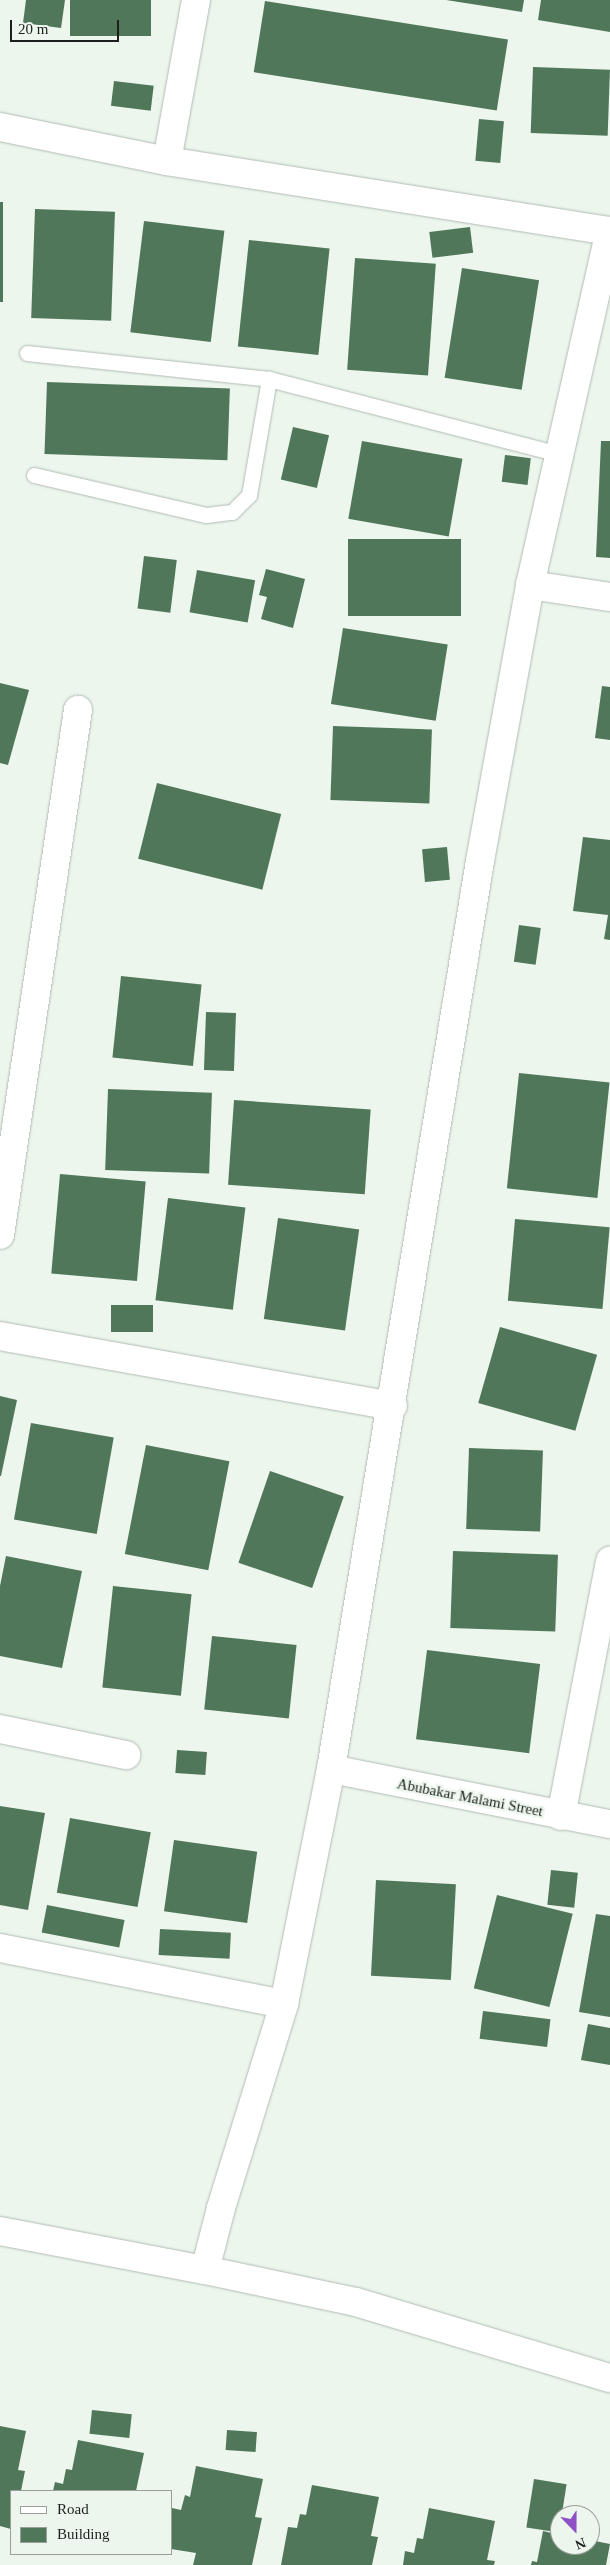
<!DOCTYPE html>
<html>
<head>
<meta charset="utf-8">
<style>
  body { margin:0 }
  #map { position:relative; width:610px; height:2565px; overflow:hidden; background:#ecf6ed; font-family:"Times New Roman",serif }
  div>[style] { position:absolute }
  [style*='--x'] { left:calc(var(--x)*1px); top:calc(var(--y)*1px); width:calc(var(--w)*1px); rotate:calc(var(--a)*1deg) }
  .building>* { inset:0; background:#51775a; transform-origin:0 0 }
  .roads { filter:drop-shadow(0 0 1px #b1bbb3) drop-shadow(0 0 1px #b1bbb3) }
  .lane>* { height:15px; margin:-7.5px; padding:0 7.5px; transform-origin:7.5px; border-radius:7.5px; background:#fff }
  .street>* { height:28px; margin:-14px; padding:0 14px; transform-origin:14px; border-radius:14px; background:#fff }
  span { translate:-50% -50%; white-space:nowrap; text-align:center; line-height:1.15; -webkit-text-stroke:4.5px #ecf6ed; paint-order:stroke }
  .street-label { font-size:15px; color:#1c201d }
  .legend { position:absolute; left:10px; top:2490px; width:162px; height:65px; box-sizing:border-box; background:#ecf6ed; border:1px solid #99a09a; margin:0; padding:6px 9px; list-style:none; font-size:15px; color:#1c201d }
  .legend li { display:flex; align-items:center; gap:10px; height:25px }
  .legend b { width:25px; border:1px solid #99a09a }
  .north { position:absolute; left:550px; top:2505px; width:50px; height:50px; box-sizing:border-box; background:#ecf6ed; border:1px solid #99a09a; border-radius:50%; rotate:158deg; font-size:14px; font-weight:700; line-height:20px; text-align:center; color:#1c201d }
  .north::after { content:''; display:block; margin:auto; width:18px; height:22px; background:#8f50c6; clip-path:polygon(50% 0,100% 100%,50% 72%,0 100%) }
  .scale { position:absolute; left:10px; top:20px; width:109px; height:22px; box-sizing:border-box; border:2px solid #1c201d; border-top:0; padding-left:6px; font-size:15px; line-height:18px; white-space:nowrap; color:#1c201d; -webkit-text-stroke:4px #ecf6ed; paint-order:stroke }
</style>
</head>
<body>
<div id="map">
  <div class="building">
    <div style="clip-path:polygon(26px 0,65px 0,61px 28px,23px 23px)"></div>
    <div style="left:70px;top:0;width:81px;height:36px"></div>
    <div style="clip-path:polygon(446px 0,524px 0,522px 12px)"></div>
    <div style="clip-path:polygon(541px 0,610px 0,610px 32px,538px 20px)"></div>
    <div style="left:265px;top:1px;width:246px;height:72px;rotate:9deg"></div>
    <div style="left:533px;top:67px;width:77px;height:66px;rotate:2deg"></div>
    <div style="left:114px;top:81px;width:40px;height:25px;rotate:7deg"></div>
    <div style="left:479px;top:119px;width:25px;height:42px;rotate:5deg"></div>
    <div style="left:0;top:202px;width:3px;height:100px"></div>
    <div style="left:35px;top:209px;width:80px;height:109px;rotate:2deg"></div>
    <div style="left:144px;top:221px;width:81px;height:112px;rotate:7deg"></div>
    <div style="left:470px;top:227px;width:26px;height:41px;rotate:83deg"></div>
    <div style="left:249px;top:240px;width:81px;height:107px;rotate:6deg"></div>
    <div style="left:355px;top:258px;width:81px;height:112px;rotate:4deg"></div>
    <div style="left:462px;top:268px;width:78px;height:111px;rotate:9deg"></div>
    <div style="left:47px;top:382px;width:183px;height:72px;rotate:2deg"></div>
    <div style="left:293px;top:427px;width:37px;height:54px;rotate:13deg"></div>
    <div style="left:362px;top:441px;width:102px;height:79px;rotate:10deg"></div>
    <div style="clip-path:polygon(601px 441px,610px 441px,610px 558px,596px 557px)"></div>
    <div style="left:505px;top:455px;width:26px;height:27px;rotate:7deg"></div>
    <div style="left:348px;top:539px;width:113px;height:77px"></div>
    <div style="left:144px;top:556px;width:33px;height:53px;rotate:7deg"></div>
    <div style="clip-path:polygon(266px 569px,305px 579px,293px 628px,261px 619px,267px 597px,259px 595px)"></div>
    <div style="left:197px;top:570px;width:59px;height:43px;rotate:10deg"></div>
    <div style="left:343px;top:628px;width:106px;height:77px;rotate:9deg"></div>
    <div style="clip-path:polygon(0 683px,29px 690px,8px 765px,0 763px)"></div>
    <div style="clip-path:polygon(602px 686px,610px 687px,610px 740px,595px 738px)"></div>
    <div style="left:333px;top:726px;width:99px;height:74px;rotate:2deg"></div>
    <div style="left:157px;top:783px;width:128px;height:78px;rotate:14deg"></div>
    <div style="clip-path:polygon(583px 837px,610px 840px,610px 940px,604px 939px,608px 915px,573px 911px)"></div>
    <div style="left:447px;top:847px;width:33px;height:25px;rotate:85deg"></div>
    <div style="left:519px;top:925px;width:22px;height:37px;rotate:8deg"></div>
    <div style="left:121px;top:976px;width:81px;height:82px;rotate:6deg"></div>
    <div style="left:206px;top:1012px;width:30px;height:58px;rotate:2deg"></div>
    <div style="left:519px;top:1073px;width:91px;height:116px;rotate:6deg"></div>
    <div style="left:108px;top:1089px;width:104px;height:81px;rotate:2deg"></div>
    <div style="left:234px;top:1100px;width:137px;height:85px;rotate:4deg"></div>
    <div style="left:60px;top:1174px;width:86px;height:100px;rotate:5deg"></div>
    <div style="left:168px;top:1198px;width:78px;height:103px;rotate:7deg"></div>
    <div style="left:278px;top:1218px;width:82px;height:102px;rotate:8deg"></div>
    <div style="left:515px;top:1219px;width:95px;height:82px;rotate:5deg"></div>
    <div style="left:111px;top:1305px;width:42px;height:27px"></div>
    <div style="left:500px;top:1327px;width:101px;height:79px;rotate:16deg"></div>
    <div style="clip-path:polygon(0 1396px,17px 1400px,1px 1476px,0 1476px)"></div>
    <div style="left:31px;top:1423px;width:84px;height:98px;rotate:10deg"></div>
    <div style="left:146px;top:1445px;width:85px;height:111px;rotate:11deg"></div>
    <div style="left:469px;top:1448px;width:74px;height:81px;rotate:2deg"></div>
    <div style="left:270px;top:1471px;width:78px;height:97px;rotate:19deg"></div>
    <div style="left:453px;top:1551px;width:105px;height:77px;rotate:2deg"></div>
    <div style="clip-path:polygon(6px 1556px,82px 1571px,62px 1668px,0 1656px,0 1586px)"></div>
    <div style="left:113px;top:1586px;width:79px;height:102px;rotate:6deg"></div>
    <div style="left:212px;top:1636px;width:85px;height:74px;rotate:6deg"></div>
    <div style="left:427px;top:1650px;width:114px;height:90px;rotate:7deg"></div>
    <div style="left:177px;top:1750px;width:30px;height:23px;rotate:4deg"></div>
    <div style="clip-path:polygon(0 1806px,45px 1813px,28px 1910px,0 1905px)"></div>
    <div style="left:70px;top:1818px;width:82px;height:76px;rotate:10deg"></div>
    <div style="left:174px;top:1840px;width:84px;height:72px;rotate:8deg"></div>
    <div style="left:551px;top:1870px;width:27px;height:35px;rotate:6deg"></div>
    <div style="left:376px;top:1880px;width:80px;height:96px;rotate:3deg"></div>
    <div style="left:497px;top:1895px;width:78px;height:96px;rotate:14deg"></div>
    <div style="left:47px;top:1905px;width:79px;height:28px;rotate:11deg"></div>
    <div style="clip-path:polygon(596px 1914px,610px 1916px,610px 2017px,579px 2012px)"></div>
    <div style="left:160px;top:1929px;width:71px;height:26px;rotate:3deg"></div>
    <div style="left:483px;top:2011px;width:68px;height:28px;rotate:7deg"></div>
    <div style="clip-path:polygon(588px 2024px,610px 2028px,610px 2065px,581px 2060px)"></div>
    <div style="left:92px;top:2410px;width:40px;height:24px;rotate:6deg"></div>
    <div style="clip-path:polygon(0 2426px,26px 2431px,18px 2470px,25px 2471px,21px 2491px,11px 2491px,11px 2529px,0 2526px)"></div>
    <div style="left:227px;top:2430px;width:30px;height:20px;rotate:4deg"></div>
    <div style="clip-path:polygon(78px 2440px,144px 2453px,136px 2491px,53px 2491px,55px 2482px,63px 2484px,66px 2469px,72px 2470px)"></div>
    <div style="clip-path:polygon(196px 2466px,263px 2479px,255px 2517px,262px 2518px,252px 2565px,193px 2565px,196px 2553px,171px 2549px,172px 2508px,181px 2510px,185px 2495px,190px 2497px)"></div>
    <div style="left:534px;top:2479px;width:33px;height:49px;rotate:9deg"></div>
    <div style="clip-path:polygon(312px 2485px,379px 2497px,371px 2536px,378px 2537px,372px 2565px,281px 2565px,288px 2527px,297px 2528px,300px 2514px,306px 2515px)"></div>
    <div style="clip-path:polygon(429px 2508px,495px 2521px,487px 2560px,495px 2561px,494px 2565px,403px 2565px,405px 2551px,414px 2553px,417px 2538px,423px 2539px)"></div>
    <div style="clip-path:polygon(543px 2531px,560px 2535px,560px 2545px,590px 2545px,590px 2540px,610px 2544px,606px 2565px,531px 2565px,532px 2561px,537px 2562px)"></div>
  </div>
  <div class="roads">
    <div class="lane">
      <div style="--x:27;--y:353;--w:243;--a:6.1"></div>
      <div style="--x:269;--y:379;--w:301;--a:14.5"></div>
      <div style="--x:34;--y:475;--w:177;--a:13.1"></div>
      <div style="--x:206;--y:515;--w:26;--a:-7"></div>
      <div style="--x:232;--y:512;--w:24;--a:-45"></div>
      <div style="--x:249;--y:495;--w:118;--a:-80.2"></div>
    </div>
    <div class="street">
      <div style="--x:0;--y:127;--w:170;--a:11.5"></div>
      <div style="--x:167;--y:161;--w:448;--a:9"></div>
      <div style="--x:167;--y:161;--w:164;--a:-79.8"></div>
      <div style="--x:530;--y:585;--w:81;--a:8.5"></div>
      <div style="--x:0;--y:1235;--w:531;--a:-81.55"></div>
      <div style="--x:0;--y:1336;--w:399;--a:10.1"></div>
      <div style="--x:0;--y:1729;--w:129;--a:11.7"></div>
      <div style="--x:331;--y:1769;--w:284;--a:11.2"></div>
      <div style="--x:561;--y:1816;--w:260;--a:-79.1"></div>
      <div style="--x:0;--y:1948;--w:289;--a:11.2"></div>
      <div style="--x:0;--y:2231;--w:209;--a:10.8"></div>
      <div style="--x:205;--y:2270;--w:64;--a:-75.5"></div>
      <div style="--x:221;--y:2208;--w:214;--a:-72.8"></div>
      <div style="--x:284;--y:2004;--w:240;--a:-78.7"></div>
      <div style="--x:331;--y:1769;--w:920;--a:-80.68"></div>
      <div style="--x:480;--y:861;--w:280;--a:-79.7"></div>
      <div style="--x:530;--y:585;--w:363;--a:-77.3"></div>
      <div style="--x:205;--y:2270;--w:154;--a:12"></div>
      <div style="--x:356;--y:2302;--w:265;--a:16.7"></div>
    </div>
  </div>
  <div class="street-label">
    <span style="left:470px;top:1798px;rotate:11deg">Abubakar Malami Street</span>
  </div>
  <ul class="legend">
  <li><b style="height:6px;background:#fff"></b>Road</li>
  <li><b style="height:14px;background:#51775a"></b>Building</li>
  </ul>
  <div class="north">N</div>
  <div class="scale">20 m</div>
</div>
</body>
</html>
